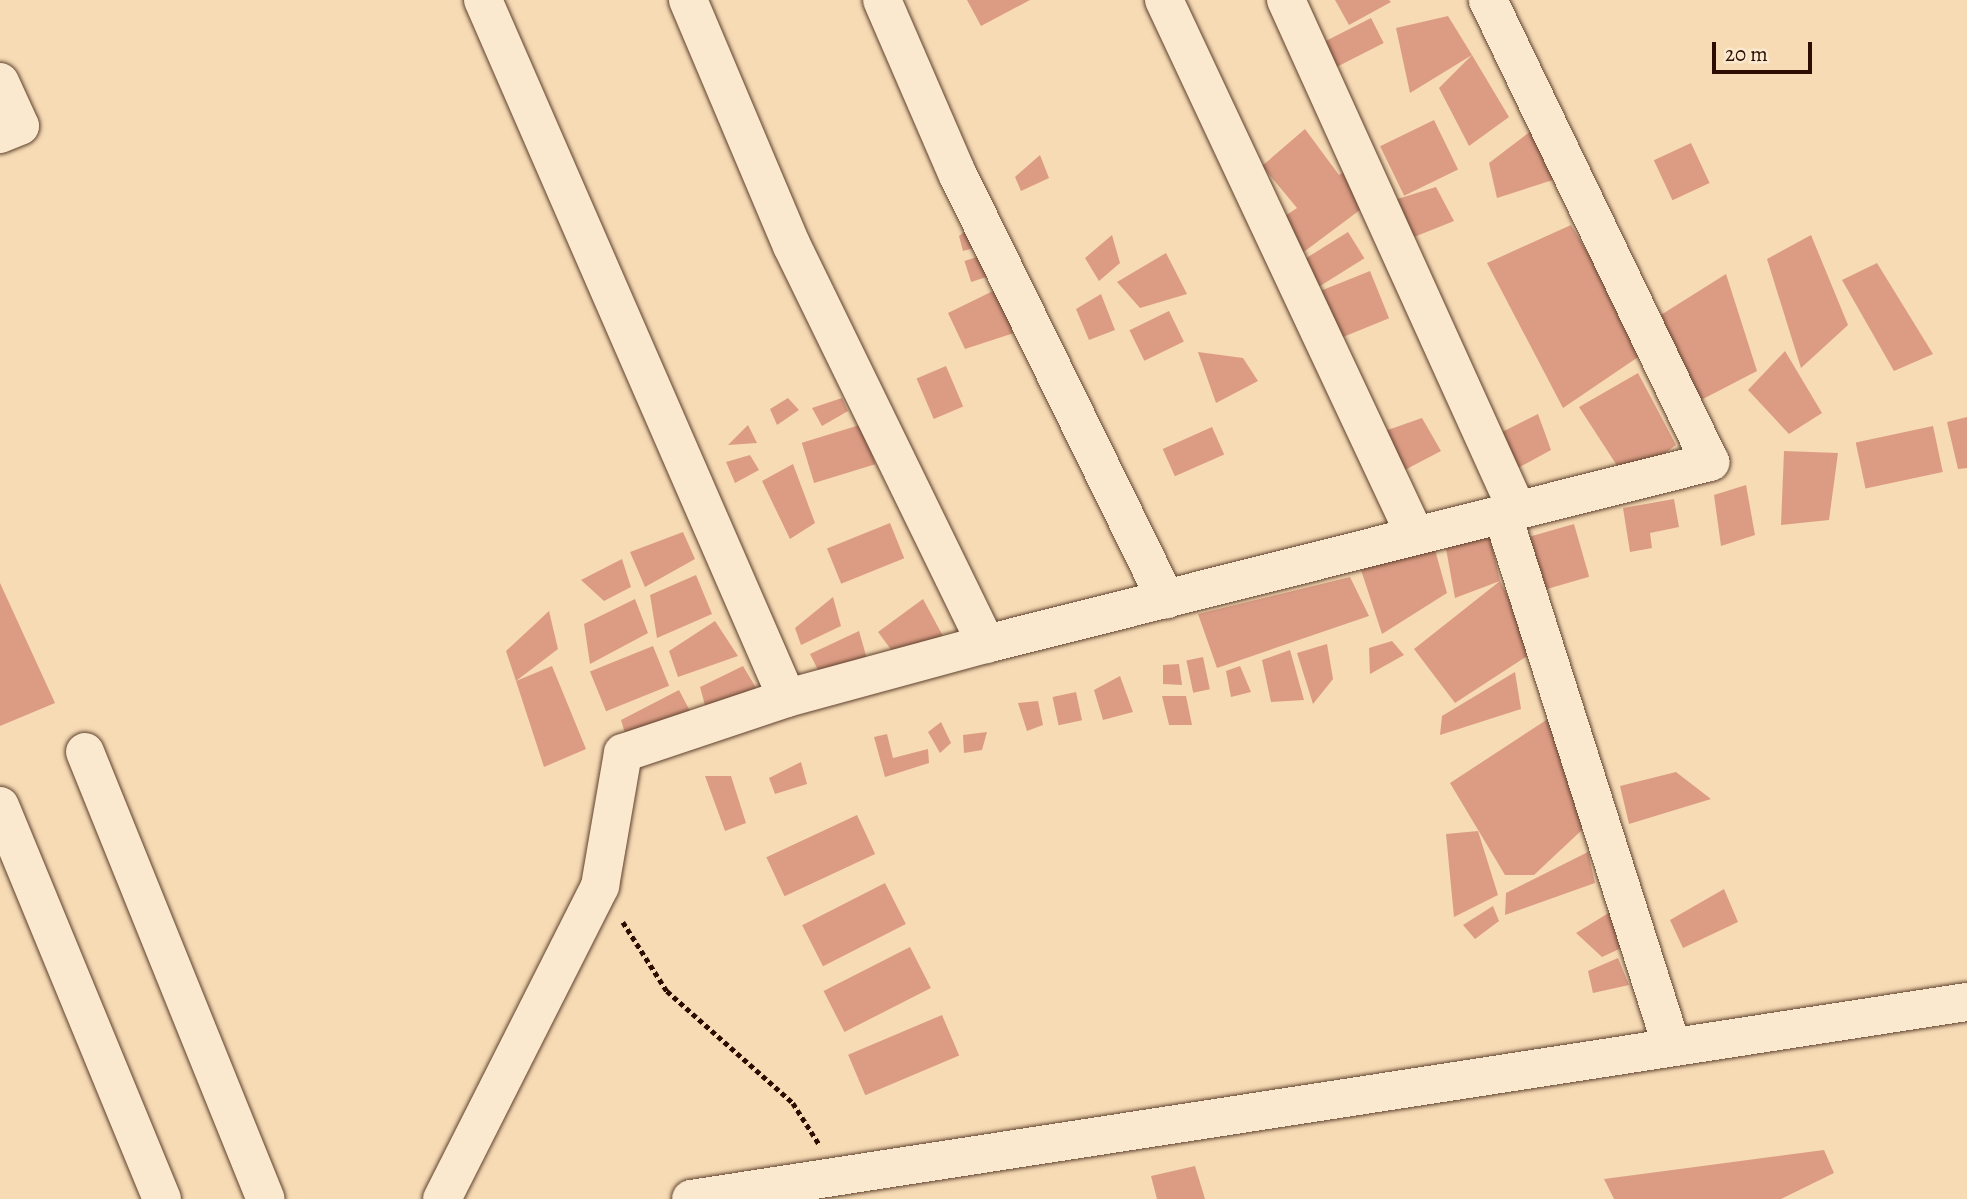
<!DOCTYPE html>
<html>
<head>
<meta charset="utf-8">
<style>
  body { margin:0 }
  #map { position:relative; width:1967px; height:1199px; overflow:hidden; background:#f7dbb5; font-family:Alegreya,serif }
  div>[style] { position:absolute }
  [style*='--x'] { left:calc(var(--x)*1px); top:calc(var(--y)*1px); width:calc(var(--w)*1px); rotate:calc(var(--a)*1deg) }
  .building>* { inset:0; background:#dc9c84; transform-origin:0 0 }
  .path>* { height:4.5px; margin-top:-2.25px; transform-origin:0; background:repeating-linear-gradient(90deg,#2b0e00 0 5px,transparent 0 8.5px) }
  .roads { filter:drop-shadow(0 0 2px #5e412d) drop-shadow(0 0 2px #5e412d) }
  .minor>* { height:38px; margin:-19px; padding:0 19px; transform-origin:19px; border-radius:19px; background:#fae8cf }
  span { translate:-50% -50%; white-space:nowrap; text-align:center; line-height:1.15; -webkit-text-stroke:6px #fae8cf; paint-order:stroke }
  .scale { position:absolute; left:1712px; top:42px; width:100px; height:32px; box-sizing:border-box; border:4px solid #2b0e00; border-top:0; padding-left:9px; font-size:21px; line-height:24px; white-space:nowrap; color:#2b0e00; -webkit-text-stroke:5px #fae8cf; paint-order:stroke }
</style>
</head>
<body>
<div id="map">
  <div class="building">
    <div style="clip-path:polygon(967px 0,1030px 0,981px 26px)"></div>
    <div style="clip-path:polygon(1335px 0,1389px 0,1391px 2px,1349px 25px)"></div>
    <div style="clip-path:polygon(1448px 16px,1472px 55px,1410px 93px,1396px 28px)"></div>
    <div style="left:1371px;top:18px;width:28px;height:59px;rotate:63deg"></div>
    <div style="clip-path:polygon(1472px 55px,1509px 117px,1469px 146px,1439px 88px)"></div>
    <div style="left:1434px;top:120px;width:55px;height:60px;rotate:64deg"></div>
    <div style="clip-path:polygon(1535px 128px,1556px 179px,1497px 198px,1489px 163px)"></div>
    <div style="clip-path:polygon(1305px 129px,1339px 175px,1347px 170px,1368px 204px,1301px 254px,1282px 218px,1297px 208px,1262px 166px)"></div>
    <div style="left:1691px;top:143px;width:44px;height:41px;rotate:65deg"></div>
    <div style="clip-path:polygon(1040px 155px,1049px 178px,1021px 191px,1015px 177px)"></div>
    <div style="clip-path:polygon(1436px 187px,1454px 221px,1404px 241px,1391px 201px)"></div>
    <div style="clip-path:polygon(977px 222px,988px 244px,963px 251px,959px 236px)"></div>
    <div style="clip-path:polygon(1571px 225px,1647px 351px,1563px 408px,1487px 263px)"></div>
    <div style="left:1348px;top:232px;width:31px;height:65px;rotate:58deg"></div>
    <div style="clip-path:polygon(1112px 235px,1120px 263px,1099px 281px,1085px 258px)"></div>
    <div style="clip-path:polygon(1811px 235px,1848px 325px,1801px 368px,1767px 259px)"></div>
    <div style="left:992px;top:252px;width:22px;height:29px;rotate:72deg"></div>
    <div style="clip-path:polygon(1166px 253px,1187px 294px,1140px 308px,1117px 282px)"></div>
    <div style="clip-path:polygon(1877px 263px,1933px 354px,1894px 371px,1842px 280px)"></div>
    <div style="left:1370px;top:271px;width:51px;height:55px;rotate:68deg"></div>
    <div style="clip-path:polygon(1726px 274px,1757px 371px,1701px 400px,1656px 318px)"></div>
    <div style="clip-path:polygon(995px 290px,1017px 332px,965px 349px,948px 313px)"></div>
    <div style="clip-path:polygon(1101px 294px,1115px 330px,1089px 340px,1076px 309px)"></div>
    <div style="left:1169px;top:311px;width:34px;height:44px;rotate:64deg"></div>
    <div style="clip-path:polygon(1785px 351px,1822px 413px,1789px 434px,1748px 390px)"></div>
    <div style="clip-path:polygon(1198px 352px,1243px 358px,1258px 381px,1216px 403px)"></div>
    <div style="left:946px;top:366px;width:44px;height:32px;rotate:67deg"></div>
    <div style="clip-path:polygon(1638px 373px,1676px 445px,1627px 481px,1579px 407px)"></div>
    <div style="clip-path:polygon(788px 398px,799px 410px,777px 425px,770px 409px)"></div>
    <div style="clip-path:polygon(842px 398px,848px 411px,822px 426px,812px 408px)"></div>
    <div style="clip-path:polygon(1538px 414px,1551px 450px,1516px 469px,1496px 435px)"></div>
    <div style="clip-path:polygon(1967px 417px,1967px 468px,1958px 469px,1947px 422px)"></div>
    <div style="clip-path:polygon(1422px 418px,1441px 451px,1399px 473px,1382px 432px)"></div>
    <div style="left:863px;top:424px;width:42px;height:64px;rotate:73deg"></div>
    <div style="clip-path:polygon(748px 425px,757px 443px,728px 445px)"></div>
    <div style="left:1933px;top:426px;width:47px;height:79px;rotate:78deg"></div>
    <div style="left:1212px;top:427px;width:30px;height:54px;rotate:66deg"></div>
    <div style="clip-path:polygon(1784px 451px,1838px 453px,1829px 520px,1781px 525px)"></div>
    <div style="clip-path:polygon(750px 455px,759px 470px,735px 483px,726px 462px)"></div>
    <div style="clip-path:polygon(793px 464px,815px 523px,790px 539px,762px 481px)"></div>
    <div style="clip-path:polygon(1746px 485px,1755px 535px,1721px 546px,1714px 495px)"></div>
    <div style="clip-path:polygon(1674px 499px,1679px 527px,1650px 533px,1652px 548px,1630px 552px,1623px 508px)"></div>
    <div style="left:890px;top:523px;width:38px;height:68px;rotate:68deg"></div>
    <div style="left:1574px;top:524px;width:55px;height:51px;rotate:74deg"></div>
    <div style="clip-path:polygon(1488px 528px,1500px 581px,1455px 598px,1444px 538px)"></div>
    <div style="clip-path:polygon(683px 532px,695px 559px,645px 587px,630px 552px)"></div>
    <div style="clip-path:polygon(1432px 539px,1447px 593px,1382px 634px,1361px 570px)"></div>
    <div style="clip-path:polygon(622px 559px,631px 587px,604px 601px,581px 580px)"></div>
    <div style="clip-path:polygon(696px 575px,712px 614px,657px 638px,650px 595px)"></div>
    <div style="clip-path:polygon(1350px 577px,1369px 616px,1217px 668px,1198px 614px)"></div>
    <div style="clip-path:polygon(1500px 581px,1535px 651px,1455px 703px,1414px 649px)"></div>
    <div style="clip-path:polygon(0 583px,55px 703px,0 726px)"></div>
    <div style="clip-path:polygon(833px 597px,841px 626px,801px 645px,795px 628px)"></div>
    <div style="clip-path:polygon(635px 599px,648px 633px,590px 664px,584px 624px)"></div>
    <div style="clip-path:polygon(923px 599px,944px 638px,895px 655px,878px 632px)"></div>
    <div style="clip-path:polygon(549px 611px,558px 649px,516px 681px,506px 651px)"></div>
    <div style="clip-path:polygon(715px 621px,738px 656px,678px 677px,669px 651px)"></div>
    <div style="clip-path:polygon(859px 631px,867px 659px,818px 670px,810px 654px)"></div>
    <div style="clip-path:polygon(1392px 641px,1404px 655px,1370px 674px,1369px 648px)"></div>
    <div style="clip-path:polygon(1327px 644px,1333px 679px,1313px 704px,1297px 653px)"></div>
    <div style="left:653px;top:646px;width:43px;height:68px;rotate:68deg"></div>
    <div style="clip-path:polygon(1290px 650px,1304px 700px,1271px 702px,1262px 660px)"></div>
    <div style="left:1203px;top:657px;width:33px;height:17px;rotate:78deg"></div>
    <div style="clip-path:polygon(1179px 664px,1182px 685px,1163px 684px,1163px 665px)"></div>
    <div style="clip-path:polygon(552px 666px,586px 749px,544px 767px,516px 681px)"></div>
    <div style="clip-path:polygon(743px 666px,758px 691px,706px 709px,700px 687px)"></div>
    <div style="clip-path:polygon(1240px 666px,1251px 692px,1231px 697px,1226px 671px)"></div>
    <div style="clip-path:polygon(1515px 672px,1521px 709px,1440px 735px,1442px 716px)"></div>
    <div style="clip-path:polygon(1120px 676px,1133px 712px,1103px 720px,1094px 690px)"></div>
    <div style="clip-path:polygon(679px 690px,691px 713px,625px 733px,621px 720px)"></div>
    <div style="left:1076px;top:692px;width:29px;height:24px;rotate:78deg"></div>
    <div style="clip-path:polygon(1162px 696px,1186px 696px,1192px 725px,1169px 725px)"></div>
    <div style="clip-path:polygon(1038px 701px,1043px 725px,1027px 731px,1018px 703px)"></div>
    <div style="clip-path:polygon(1554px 715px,1584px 828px,1534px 875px,1505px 875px,1450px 783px)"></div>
    <div style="clip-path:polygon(941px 722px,951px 743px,940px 753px,928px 732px)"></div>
    <div style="clip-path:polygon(987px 732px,982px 750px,964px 753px,963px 735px)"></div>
    <div style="clip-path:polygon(887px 734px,893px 758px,928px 749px,929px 763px,885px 777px,874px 737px)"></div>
    <div style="clip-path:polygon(801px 762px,807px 784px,775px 794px,769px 778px)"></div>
    <div style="clip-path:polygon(1676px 772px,1711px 799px,1629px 824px,1620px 786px)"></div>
    <div style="clip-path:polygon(705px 776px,731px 776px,746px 823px,725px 831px)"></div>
    <div style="left:857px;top:815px;width:43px;height:100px;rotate:65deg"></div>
    <div style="clip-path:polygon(1478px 831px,1498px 895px,1454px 917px,1446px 834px)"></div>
    <div style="clip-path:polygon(1588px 852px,1595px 883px,1505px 915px,1506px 893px)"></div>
    <div style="left:885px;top:883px;width:46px;height:93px;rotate:63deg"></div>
    <div style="clip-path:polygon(1724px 889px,1738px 922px,1683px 948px,1670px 920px)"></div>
    <div style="clip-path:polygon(1493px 906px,1499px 921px,1475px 939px,1463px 925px)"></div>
    <div style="clip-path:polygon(1620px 906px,1632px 943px,1602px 957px,1576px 933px)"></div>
    <div style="left:910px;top:947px;width:46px;height:97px;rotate:63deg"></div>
    <div style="clip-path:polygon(1618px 958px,1629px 985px,1593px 993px,1588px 971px)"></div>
    <div style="left:942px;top:1015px;width:44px;height:102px;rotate:67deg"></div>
    <div style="clip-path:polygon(1824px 1150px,1834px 1173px,1781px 1199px,1614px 1199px,1604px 1179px)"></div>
    <div style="clip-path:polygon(1195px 1166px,1205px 1199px,1157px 1199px,1151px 1176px)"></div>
  </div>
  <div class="path">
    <div style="--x:623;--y:922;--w:82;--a:57.5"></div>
    <div style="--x:667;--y:991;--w:169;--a:41.6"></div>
    <div style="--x:793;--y:1103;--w:49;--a:57.6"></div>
  </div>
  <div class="roads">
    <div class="minor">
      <div style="--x:483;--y:0;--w:761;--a:66.47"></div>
      <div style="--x:688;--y:0;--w:267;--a:67.1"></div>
      <div style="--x:792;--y:246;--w:443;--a:64"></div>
      <div style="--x:882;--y:0;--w:189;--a:66.6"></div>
      <div style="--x:957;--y:173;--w:475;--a:63.9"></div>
      <div style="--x:1164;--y:0;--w:591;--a:64.87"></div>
      <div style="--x:1286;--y:0;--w:560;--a:65.63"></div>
      <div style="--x:0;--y:82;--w:48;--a:65.6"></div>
      <div style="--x:20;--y:126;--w:22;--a:158"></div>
      <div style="--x:1503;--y:516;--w:557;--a:72.35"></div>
      <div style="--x:85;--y:752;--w:482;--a:68"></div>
      <div style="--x:0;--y:806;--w:425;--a:67.6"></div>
      <div style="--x:442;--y:1199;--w:351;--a:-63.2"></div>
      <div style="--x:600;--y:886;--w:135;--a:-80.2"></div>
      <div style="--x:623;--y:753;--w:173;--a:-18.5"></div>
      <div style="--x:787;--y:698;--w:206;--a:-15.2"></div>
      <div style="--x:986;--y:644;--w:747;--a:-14.11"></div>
      <div style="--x:1710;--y:462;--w:513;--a:-115.67"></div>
      <div style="--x:691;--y:1199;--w:1291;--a:-8.78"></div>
    </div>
  </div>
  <div class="scale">20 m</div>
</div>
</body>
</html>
